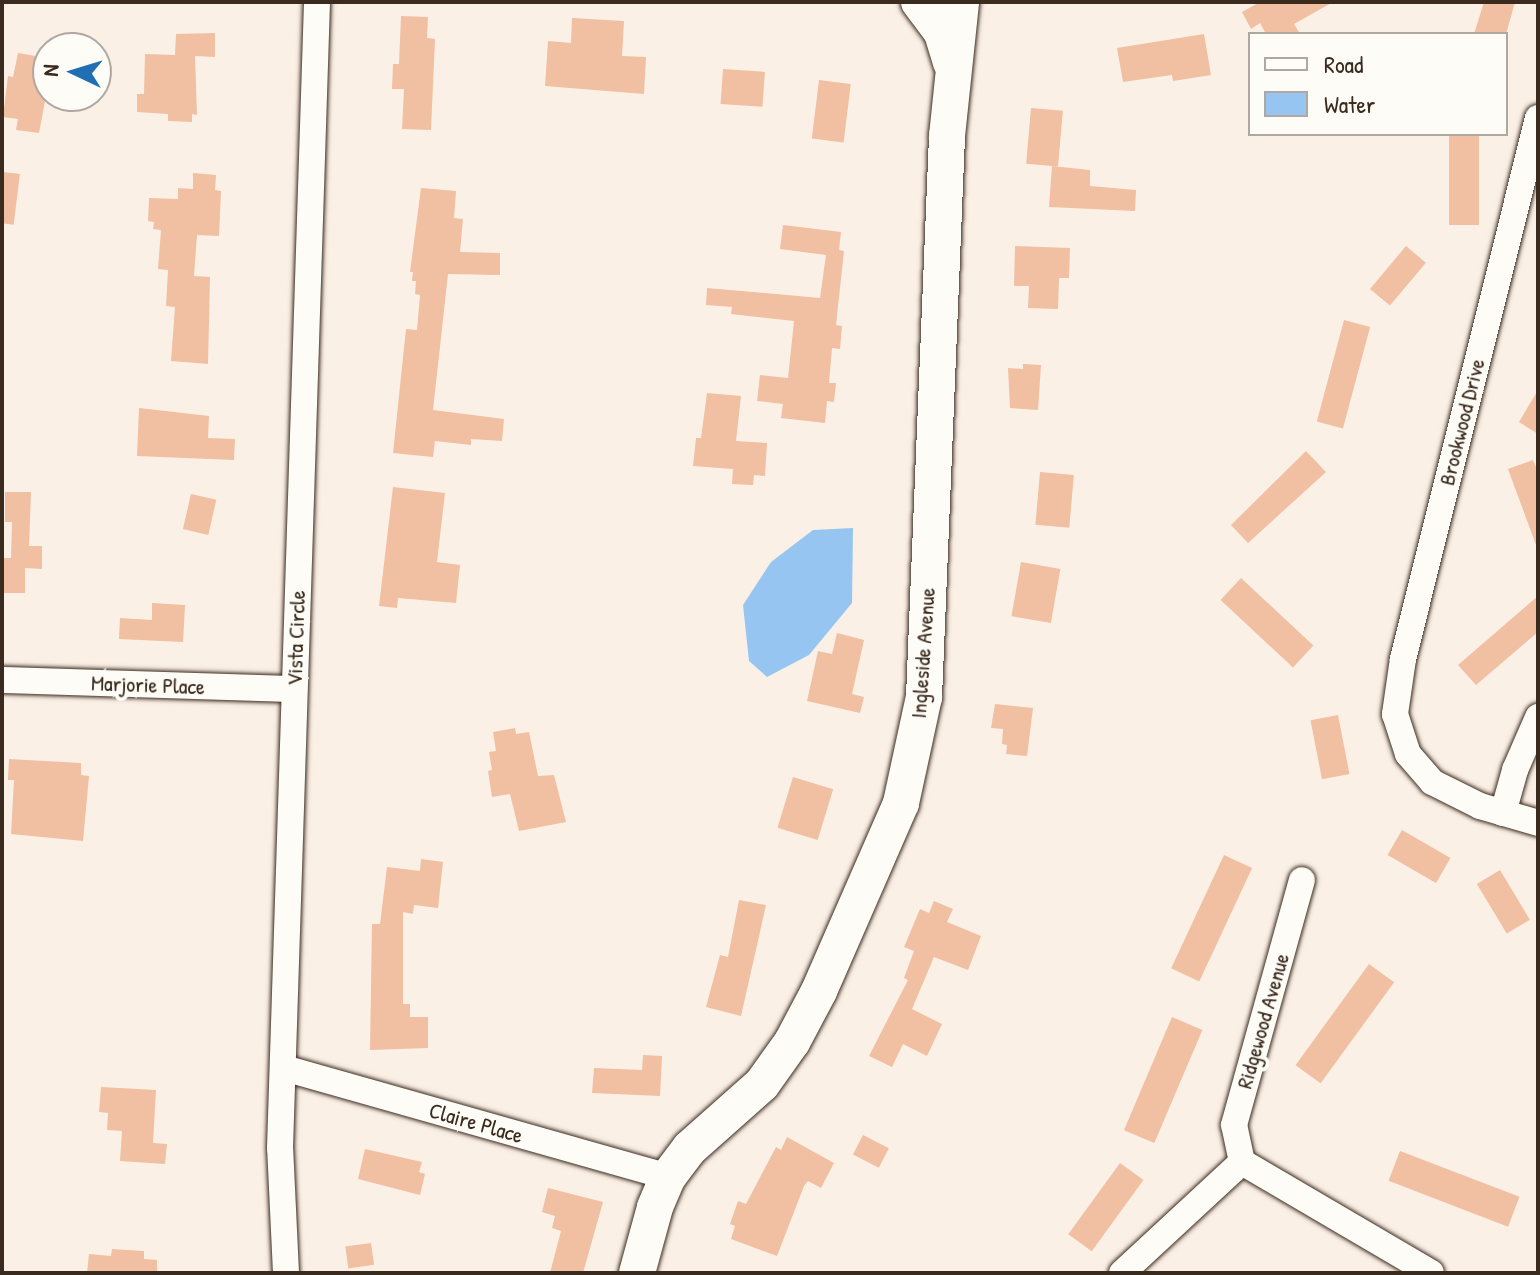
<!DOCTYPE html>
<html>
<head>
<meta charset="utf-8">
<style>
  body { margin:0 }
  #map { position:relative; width:1540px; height:1275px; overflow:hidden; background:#fbf0e6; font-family:"Patrick Hand",sans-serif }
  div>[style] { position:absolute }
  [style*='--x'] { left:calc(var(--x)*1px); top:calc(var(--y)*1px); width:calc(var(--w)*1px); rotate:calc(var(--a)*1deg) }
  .water>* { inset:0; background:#96c5f1 }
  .building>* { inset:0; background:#f1bfa1; transform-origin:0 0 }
  .roads { filter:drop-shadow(0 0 2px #3b2a1e) drop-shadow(0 0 2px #3b2a1e) }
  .street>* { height:26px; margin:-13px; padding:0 13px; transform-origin:13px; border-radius:13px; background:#fdfcf7 }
  .secondary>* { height:36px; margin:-18px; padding:0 18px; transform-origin:18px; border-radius:18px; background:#fdfcf7 }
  span { translate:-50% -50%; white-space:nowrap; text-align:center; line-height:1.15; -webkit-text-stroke:8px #fdfcf7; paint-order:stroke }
  .street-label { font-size:22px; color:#3b2a1e }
  .frame { position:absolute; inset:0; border:4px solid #3b2a1e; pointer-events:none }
  .legend { position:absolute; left:1248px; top:32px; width:260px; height:104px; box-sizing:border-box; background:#fdfcf7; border:2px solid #afa8a0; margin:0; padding:10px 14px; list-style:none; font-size:24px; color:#3b2a1e }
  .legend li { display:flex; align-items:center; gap:16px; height:40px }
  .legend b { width:40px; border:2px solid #afa8a0 }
  .north { position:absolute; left:32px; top:32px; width:80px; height:80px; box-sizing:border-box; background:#fdfcf7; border:2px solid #afa8a0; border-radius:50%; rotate:274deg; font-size:22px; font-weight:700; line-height:32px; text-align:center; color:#3b2a1e }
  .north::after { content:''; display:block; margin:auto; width:28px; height:36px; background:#1f6fb2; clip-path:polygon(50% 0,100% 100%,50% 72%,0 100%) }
</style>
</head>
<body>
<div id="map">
  <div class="water">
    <div style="clip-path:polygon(853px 528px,852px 603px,809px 655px,767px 677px,749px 661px,743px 605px,771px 562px,813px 530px)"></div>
  </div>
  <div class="building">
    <div style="clip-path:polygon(1260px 2px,1333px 2px,1294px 24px,1300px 34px,1266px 34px,1260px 23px,1251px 29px,1242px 12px)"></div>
    <div style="clip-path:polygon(1484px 2px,1515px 2px,1506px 34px,1474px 34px)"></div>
    <div style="clip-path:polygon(401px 16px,428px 17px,427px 38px,435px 39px,431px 130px,402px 129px,404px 89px,392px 89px,393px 64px,399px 64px)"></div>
    <div style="clip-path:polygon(572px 18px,624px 21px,622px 56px,646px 57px,644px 94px,545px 86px,548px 41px,571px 43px)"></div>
    <div style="clip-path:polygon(215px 33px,215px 57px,195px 56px,197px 115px,192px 114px,192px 122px,168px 121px,168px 114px,137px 112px,137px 94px,144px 94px,145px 54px,175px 55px,176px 34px)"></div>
    <div style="clip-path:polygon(1204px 34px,1211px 75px,1173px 81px,1172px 75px,1123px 82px,1117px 48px)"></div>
    <div style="clip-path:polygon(18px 53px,47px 58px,46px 96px,39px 133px,16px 130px,18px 119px,3px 117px,8px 76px,13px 77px)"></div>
    <div style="left:723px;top:69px;width:42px;height:35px;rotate:4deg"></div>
    <div style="left:819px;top:80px;width:32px;height:59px;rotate:7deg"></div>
    <div style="left:1031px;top:108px;width:32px;height:56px;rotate:5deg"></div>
    <div style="left:1449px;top:134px;width:30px;height:91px"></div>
    <div style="clip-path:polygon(1052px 166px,1090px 170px,1090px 186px,1136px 190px,1135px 211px,1049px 207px)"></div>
    <div style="left:3px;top:172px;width:17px;height:51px;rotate:7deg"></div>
    <div style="clip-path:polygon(193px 173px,216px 175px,215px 190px,221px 191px,219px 236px,197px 235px,194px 276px,210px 277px,208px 364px,171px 361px,175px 307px,166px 306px,168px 270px,158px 269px,161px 230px,153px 229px,154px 222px,148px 221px,149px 198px,178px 199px,178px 188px,193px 189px)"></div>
    <div style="clip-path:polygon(421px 188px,456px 191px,454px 218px,463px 219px,460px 252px,500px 253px,500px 275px,448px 274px,433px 410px,504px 419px,502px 441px,471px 439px,471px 445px,435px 441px,433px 457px,393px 453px,406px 329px,417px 330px,420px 295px,415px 294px,416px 281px,412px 281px,413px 272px,410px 272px)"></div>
    <div style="clip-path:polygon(783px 225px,841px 232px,839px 250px,844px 251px,836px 325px,842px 326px,840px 349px,832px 348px,829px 383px,836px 383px,834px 402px,827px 401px,825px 423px,781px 418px,783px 404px,757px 401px,760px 375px,788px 378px,794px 321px,731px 314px,732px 307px,706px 305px,707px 288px,820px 298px,826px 255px,780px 249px)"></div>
    <div style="clip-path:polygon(1015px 246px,1070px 248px,1069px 278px,1059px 278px,1058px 309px,1028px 308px,1029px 286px,1014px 286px)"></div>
    <div style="left:1406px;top:246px;width:26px;height:56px;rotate:40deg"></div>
    <div style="left:1344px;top:320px;width:27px;height:105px;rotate:15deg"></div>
    <div style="clip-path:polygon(1023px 364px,1041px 365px,1038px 410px,1010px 408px,1008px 368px,1023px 369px)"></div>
    <div style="clip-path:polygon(1538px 390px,1538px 434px,1519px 422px)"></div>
    <div style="clip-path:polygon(707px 393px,741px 396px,736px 441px,767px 443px,765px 476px,754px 475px,753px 485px,732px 484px,733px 469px,693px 466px,696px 438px,701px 438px)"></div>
    <div style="clip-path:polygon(139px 408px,209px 416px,208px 438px,235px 439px,234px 460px,137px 456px)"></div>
    <div style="clip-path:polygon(1306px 451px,1326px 472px,1248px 543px,1231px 525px)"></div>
    <div style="clip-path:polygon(1533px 460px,1538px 472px,1536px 545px,1508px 469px)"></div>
    <div style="left:1040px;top:472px;width:34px;height:53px;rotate:5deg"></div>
    <div style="clip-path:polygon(393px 487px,445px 493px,437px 562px,460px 565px,456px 603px,398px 598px,397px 608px,379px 606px)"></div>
    <div style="clip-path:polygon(5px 492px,31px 492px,29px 546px,42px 546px,42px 569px,25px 568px,25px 593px,2px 593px,2px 558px,11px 558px,12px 522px,5px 522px)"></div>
    <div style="left:191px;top:494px;width:26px;height:36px;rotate:13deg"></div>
    <div style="left:1021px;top:562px;width:40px;height:55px;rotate:10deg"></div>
    <div style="left:1241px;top:578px;width:99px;height:30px;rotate:43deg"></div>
    <div style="clip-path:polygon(1538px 596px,1538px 632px,1476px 685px,1458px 665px)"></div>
    <div style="clip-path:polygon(152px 603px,185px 605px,183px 642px,119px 639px,120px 618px,152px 620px)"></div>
    <div style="clip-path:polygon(837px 633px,864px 640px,852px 694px,864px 697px,860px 713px,807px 701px,818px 651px,832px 654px)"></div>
    <div style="clip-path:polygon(995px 704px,1033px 708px,1027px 756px,1006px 754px,1007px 745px,1002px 744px,1003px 729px,991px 728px)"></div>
    <div style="left:1338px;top:715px;width:60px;height:28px;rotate:79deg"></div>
    <div style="clip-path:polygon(515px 728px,516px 734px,529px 732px,538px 776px,554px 775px,566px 822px,519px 831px,510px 794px,492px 797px,488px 771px,492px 770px,489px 752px,496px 751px,493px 732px)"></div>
    <div style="clip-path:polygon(9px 759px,81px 763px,81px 775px,89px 776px,83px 841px,11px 834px,14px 780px,8px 780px)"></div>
    <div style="left:793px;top:777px;width:42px;height:53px;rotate:17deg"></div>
    <div style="left:1402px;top:830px;width:56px;height:29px;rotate:30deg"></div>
    <div style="left:1224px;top:855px;width:31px;height:125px;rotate:25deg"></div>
    <div style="clip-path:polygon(421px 859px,443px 862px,438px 908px,414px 905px,413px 914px,403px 912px,403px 1004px,410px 1004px,410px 1017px,428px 1017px,428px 1048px,370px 1050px,372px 924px,380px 924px,387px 867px,420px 871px)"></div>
    <div style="left:1500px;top:870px;width:58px;height:27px;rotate:59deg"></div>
    <div style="clip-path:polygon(739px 900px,766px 905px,741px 1016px,706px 1007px,720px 955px,728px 957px)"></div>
    <div style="clip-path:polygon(934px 901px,953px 909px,947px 922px,981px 936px,968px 970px,934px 957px,912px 1009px,942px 1024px,927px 1056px,903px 1044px,892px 1067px,869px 1056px,908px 980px,904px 978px,914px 951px,904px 947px,920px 909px,929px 913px)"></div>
    <div style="left:1369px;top:964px;width:31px;height:125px;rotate:36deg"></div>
    <div style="left:1172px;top:1017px;width:33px;height:123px;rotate:23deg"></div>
    <div style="clip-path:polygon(643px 1055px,662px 1056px,660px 1096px,592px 1093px,594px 1068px,642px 1070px)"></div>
    <div style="clip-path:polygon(101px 1087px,156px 1090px,153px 1143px,167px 1144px,165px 1164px,120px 1161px,122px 1131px,107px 1130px,108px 1113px,99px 1112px)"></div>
    <div style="left:863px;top:1135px;width:29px;height:22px;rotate:27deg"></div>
    <div style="clip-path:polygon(787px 1137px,834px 1163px,821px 1188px,808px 1181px,804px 1186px,777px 1256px,731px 1239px,735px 1226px,730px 1224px,738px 1201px,746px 1204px,776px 1147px,781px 1150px)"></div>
    <div style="clip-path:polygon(365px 1149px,422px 1162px,419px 1172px,425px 1174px,420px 1195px,358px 1179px)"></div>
    <div style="left:1400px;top:1151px;width:128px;height:32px;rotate:21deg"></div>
    <div style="left:1120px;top:1163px;width:29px;height:88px;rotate:36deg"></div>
    <div style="clip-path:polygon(548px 1188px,603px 1202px,583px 1273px,550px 1273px,561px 1231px,552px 1228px,555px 1216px,542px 1212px)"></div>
    <div style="left:371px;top:1243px;width:22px;height:26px;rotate:82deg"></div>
    <div style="clip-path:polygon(112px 1249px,144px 1251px,144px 1259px,157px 1260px,157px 1273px,87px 1273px,89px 1254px,111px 1256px)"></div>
  </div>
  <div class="roads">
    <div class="street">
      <div style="--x:1538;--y:118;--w:558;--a:104.01"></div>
      <div style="--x:1403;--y:659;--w:56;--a:98.3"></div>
      <div style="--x:1395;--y:714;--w:42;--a:72"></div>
      <div style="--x:1408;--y:754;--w:37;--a:49"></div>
      <div style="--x:1432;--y:782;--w:54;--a:26.6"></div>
      <div style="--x:1480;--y:806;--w:60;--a:16.3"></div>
      <div style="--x:2;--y:680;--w:292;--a:1.8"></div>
      <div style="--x:1503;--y:813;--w:45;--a:-74.4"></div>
      <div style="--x:1515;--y:770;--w:58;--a:-66.5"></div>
      <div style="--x:284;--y:1068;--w:399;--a:15.8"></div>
      <div style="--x:1242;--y:1162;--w:219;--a:30.4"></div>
      <div style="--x:286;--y:1273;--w:125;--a:-92.7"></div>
      <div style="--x:280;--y:1148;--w:1147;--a:-88.15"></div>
      <div style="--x:1122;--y:1273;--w:163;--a:-42.8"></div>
      <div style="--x:1242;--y:1162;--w:38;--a:-102"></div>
      <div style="--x:1234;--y:1125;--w:254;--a:-74.5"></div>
    </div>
    <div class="secondary">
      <div style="--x:919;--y:2;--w:39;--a:53"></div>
      <div style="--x:942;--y:33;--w:31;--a:73"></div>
      <div style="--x:637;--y:1273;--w:68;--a:-74.7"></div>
      <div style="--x:655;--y:1207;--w:33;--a:-67"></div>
      <div style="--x:668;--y:1177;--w:36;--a:-53"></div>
      <div style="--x:690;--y:1148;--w:96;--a:-41.6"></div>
      <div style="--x:762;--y:1084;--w:52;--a:-54.5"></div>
      <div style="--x:792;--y:1042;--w:58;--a:-62.1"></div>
      <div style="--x:819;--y:991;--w:205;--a:-66.4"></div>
      <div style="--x:901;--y:803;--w:108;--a:-77.8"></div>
      <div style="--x:924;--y:697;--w:561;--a:-87.65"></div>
      <div style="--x:947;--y:136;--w:135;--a:-84"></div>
    </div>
  </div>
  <div class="street-label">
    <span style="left:1462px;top:422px;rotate:-76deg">Brookwood Drive</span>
    <span style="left:296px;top:638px;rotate:-88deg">Vista Circle</span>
    <span style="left:923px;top:653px;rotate:-86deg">Ingleside Avenue</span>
    <span style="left:148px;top:685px;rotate:2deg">Marjorie Place</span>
    <span style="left:1263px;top:1021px;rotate:-74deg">Ridgewood Avenue</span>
    <span style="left:476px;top:1123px;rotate:16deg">Claire Place</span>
  </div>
  <div class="frame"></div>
  <ul class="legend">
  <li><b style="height:10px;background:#fdfcf7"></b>Road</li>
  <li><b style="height:22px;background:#96c5f1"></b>Water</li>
  </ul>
  <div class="north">N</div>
</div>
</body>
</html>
